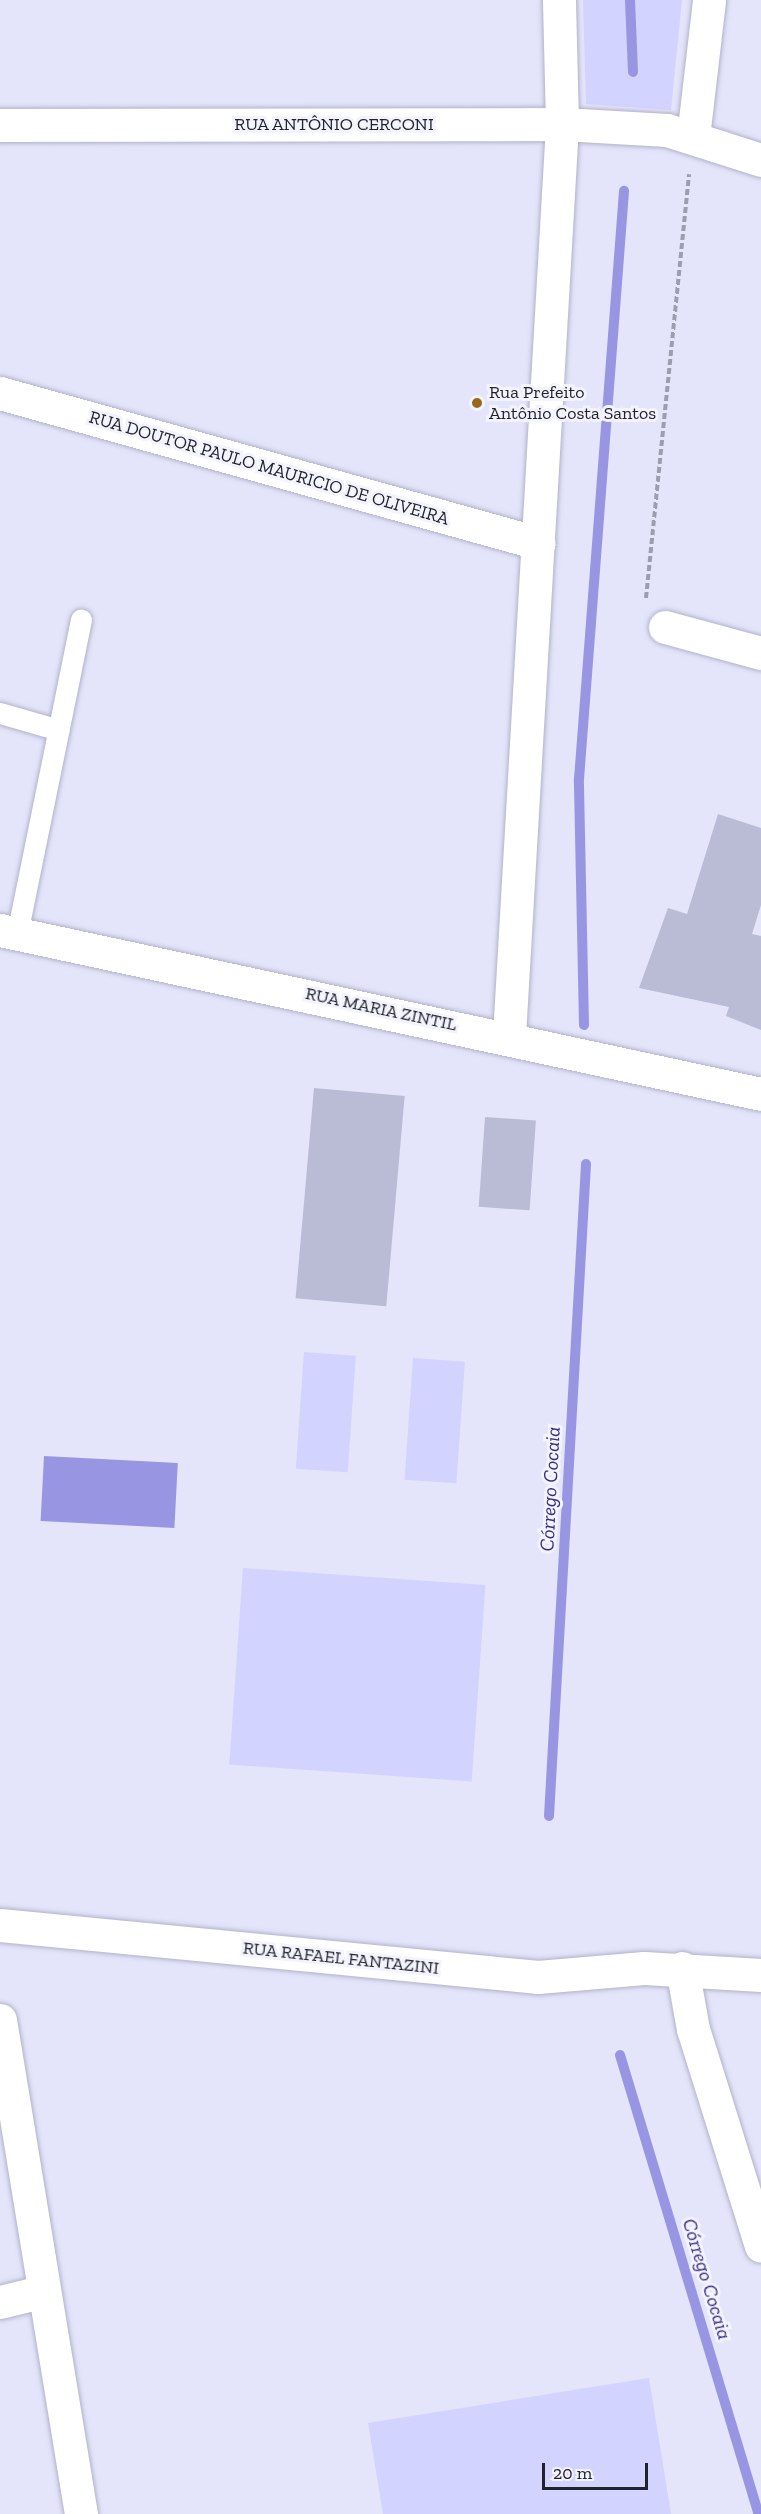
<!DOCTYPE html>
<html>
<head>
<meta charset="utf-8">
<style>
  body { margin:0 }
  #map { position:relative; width:761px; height:2514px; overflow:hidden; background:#e4e5fa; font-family:"Zilla Slab",serif }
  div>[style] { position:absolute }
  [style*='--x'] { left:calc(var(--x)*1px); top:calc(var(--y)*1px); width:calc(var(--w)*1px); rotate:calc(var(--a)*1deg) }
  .green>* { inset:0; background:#d2d3fe; transform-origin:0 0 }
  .water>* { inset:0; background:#9896e3; transform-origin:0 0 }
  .stream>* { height:10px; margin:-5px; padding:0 5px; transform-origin:5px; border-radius:5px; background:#9896e3 }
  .building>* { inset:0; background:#babbd5; transform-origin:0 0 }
  .path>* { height:4px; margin-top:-2px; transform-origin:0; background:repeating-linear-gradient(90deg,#9c9dae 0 6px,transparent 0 9px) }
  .roads { filter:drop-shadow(0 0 2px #b1b2cb) drop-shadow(0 0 2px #b1b2cb) }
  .service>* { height:21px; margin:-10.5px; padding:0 10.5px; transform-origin:10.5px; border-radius:10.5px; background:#fff }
  .minor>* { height:33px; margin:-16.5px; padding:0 16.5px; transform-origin:16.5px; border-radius:16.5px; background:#fff }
  .dots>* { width:16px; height:16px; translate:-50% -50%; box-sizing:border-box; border:3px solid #f3f3fe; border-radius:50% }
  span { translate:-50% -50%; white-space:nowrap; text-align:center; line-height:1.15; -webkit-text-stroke:6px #f3f3fe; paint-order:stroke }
  .street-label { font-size:18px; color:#21222b }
  .poi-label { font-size:18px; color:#21222b }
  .left { translate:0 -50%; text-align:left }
  .water-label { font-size:20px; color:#392c84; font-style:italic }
  .scale { position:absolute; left:542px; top:2463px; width:106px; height:27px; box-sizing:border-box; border:3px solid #21222b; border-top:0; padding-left:8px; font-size:18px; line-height:21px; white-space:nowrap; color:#21222b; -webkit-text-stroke:4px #f3f3fe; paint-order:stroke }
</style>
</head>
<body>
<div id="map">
  <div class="green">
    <div style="clip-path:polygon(583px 0,682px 0,671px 110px,586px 104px)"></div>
    <div style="left:304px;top:1352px;width:52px;height:117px;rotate:4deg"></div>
    <div style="left:413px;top:1358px;width:52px;height:122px;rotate:4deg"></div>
    <div style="left:243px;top:1568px;width:243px;height:197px;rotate:4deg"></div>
    <div style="clip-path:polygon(649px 2378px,671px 2514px,383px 2514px,368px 2423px)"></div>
  </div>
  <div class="water">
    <div style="left:44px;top:1456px;width:134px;height:65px;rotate:3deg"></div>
  </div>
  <div class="stream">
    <div style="--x:630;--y:0;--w:72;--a:87.6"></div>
    <div style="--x:584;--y:1025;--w:246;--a:-91.2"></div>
    <div style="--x:579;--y:779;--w:590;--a:-85.62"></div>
    <div style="--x:549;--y:1816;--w:653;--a:-86.75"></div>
    <div style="--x:620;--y:2055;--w:480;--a:73.2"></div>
  </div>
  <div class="building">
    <div style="clip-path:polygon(718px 814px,761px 828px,761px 905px,752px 934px,761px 936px,761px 1030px,726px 1016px,729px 1007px,639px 988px,668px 908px,687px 914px)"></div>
    <div style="left:314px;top:1088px;width:91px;height:211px;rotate:5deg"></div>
    <div style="left:485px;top:1117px;width:51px;height:90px;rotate:4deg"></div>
  </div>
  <div class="path">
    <div style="--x:646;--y:598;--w:426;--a:-84.2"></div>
  </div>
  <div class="roads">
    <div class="service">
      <div style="--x:0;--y:713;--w:61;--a:16.1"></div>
      <div style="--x:17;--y:934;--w:321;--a:-78.5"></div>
    </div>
    <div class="minor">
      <div style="--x:0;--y:125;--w:562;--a:-0.1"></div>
      <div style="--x:562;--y:124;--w:105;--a:3.3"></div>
      <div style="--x:667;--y:130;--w:99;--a:17.7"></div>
      <div style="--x:693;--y:137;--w:138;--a:-83.3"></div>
      <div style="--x:0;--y:393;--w:559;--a:15.58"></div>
      <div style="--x:665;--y:627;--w:99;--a:15.2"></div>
      <div style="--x:0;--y:930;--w:778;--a:12.16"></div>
      <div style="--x:509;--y:1036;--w:914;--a:-86.67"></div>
      <div style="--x:562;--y:124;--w:124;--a:-91.4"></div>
      <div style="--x:0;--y:1925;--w:541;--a:5.52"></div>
      <div style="--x:538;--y:1977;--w:106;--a:-4.9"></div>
      <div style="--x:644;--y:1968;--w:117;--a:3.4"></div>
      <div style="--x:682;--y:1968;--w:62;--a:79.8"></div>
      <div style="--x:693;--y:2029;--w:227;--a:72.6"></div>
      <div style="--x:0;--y:2020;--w:501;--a:80.69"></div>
      <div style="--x:0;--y:2302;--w:42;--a:-13.7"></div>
    </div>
  </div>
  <div class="dots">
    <div style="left:477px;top:403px;background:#99691b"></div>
  </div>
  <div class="street-label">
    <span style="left:334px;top:124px">RUA ANTÔNIO CERCONI</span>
    <span style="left:269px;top:468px;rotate:16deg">RUA DOUTOR PAULO MAURICIO DE OLIVEIRA</span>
    <span style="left:381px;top:1009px;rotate:12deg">RUA MARIA ZINTIL</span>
    <span style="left:341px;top:1958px;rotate:6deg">RUA RAFAEL FANTAZINI</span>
  </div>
  <div class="poi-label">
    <span class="left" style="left:489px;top:403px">Rua Prefeito<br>Antônio Costa Santos</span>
  </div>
  <div class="water-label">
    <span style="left:550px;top:1489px;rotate:-87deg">Córrego Cocaia</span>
    <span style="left:707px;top:2279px;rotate:73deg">Córrego Cocaia</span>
  </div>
  <div class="scale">20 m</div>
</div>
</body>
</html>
